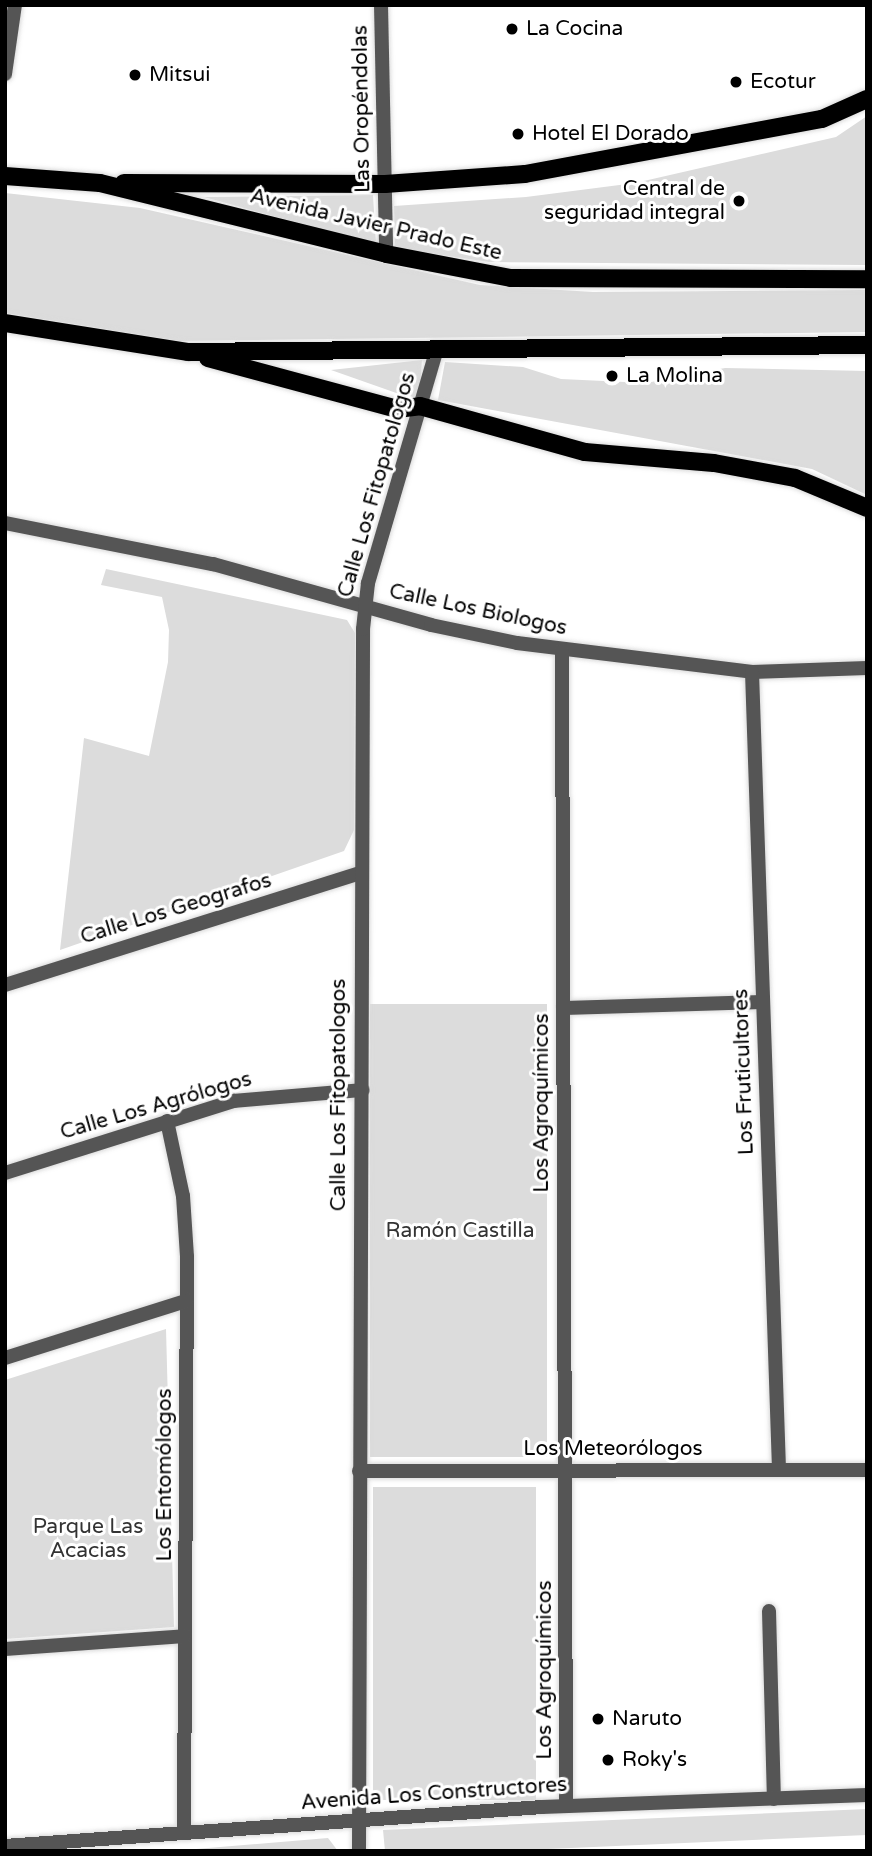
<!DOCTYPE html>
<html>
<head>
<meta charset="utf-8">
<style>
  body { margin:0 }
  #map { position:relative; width:872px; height:1856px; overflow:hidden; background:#fff; font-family:"Varela Round",sans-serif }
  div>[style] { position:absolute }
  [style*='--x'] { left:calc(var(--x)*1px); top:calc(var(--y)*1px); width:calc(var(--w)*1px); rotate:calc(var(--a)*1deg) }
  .green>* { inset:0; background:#dcdcdc; transform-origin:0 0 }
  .roads { filter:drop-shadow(0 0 2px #dbdbdb) drop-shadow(0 0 2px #dbdbdb) }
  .pedestrian>* { height:14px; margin:-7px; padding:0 7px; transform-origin:7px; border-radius:7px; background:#555 }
  .minor>* { height:14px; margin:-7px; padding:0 7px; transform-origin:7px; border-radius:7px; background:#555 }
  .tertiary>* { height:14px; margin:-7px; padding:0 7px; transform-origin:7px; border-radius:7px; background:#555 }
  .primary>* { height:18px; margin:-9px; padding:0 9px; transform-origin:9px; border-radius:9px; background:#000 }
  .dots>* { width:19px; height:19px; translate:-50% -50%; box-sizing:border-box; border:4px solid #fff; border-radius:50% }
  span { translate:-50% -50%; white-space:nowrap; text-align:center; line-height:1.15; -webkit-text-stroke:6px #fff; paint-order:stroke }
  .poi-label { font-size:21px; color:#000 }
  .left { translate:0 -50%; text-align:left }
  .right { translate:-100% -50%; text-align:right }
  .street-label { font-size:21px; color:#000 }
  .park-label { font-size:21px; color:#333 }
  .frame { position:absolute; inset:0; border:7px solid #000; pointer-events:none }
</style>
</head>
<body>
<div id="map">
  <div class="green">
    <div style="clip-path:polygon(867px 116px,867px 265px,489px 262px,395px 248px,394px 206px,526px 197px,635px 183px,836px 137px)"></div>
    <div style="clip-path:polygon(5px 193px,140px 208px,480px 285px,593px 292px,867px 290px,867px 332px,180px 341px,5px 313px)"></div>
    <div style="clip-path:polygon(373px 195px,376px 244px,204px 197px)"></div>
    <div style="clip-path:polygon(422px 360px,419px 401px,331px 370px)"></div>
    <div style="clip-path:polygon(445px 362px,523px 367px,561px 379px,646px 383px,725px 368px,867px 371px,867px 495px,812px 469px,438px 400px)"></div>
    <div style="clip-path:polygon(106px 569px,347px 620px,355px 633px,354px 830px,344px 851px,60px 950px,84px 738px,149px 756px,168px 662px,169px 630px,162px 597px,101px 585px)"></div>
    <div style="left:547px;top:1004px;width:453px;height:177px;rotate:90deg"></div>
    <div style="clip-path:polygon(166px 1329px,174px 1627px,5px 1639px,5px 1380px)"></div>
    <div style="left:373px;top:1487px;width:163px;height:313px"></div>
    <div style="clip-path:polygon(867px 1809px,867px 1835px,503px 1851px,385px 1851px,383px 1830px)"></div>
    <div style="clip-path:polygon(328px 1838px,338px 1851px,172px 1851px)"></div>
  </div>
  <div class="roads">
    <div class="pedestrian">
      <div style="--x:563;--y:1008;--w:200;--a:-1.7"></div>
    </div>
    <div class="minor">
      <div style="--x:381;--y:5;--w:249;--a:88.8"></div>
      <div style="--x:5;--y:74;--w:70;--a:-81.8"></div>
      <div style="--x:5;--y:523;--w:212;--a:11.2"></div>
      <div style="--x:213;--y:564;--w:226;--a:15.6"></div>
      <div style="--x:431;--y:625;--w:88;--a:11.8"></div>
      <div style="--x:517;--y:643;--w:237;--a:7"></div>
      <div style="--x:752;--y:672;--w:115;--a:-2"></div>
      <div style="--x:562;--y:651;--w:1155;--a:89.8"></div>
      <div style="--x:752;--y:672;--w:798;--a:88.06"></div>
      <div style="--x:5;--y:985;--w:372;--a:-17.5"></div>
      <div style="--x:167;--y:1121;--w:77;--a:78"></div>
      <div style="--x:183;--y:1196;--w:61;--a:86.2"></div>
      <div style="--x:187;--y:1257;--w:575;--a:90.3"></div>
      <div style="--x:5;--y:1173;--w:240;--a:-17.5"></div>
      <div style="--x:234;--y:1101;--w:129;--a:-4.9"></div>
      <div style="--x:5;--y:1358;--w:190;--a:-17.5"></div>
      <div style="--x:359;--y:1471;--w:508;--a:-0.11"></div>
      <div style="--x:769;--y:1611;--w:188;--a:88.5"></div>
      <div style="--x:5;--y:1649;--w:180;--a:-4.1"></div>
      <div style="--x:359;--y:1851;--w:1222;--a:-89.81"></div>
      <div style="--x:363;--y:629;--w:46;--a:-83.8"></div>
      <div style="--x:368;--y:583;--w:244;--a:-73.6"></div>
    </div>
    <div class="tertiary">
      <div style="--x:5;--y:1846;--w:538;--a:-4.15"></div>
      <div style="--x:542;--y:1807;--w:325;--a:-2.1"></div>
    </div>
    <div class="primary">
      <div style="--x:5;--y:176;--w:95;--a:4.2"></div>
      <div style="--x:100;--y:183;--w:295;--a:13.9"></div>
      <div style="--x:386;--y:254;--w:127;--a:10.9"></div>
      <div style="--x:511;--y:278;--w:356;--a:0.2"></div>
      <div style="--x:124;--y:183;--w:261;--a:0.2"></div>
      <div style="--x:385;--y:184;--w:140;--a:-4.1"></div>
      <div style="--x:525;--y:174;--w:302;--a:-10.5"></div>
      <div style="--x:822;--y:119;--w:49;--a:-24"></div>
      <div style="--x:5;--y:323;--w:185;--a:9"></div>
      <div style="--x:188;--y:352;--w:679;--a:-0.59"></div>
      <div style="--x:208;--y:358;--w:196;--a:15.1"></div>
      <div style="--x:397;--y:409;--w:23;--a:-7"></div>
      <div style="--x:420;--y:406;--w:171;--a:15.6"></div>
      <div style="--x:585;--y:452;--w:129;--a:4.9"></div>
      <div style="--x:714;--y:463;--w:82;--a:10.5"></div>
      <div style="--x:795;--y:478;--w:78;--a:22.6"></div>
    </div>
  </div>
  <div class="dots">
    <div style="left:512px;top:29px;background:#000"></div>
    <div style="left:135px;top:75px;background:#000"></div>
    <div style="left:736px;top:82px;background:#000"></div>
    <div style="left:518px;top:134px;background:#000"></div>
    <div style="left:739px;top:201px;background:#000"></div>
    <div style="left:612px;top:376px;background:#000"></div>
    <div style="left:598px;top:1719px;background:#000"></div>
    <div style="left:608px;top:1760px;background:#000"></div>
  </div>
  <div class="poi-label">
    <span class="left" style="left:526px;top:29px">La Cocina</span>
    <span class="left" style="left:149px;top:75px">Mitsui</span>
    <span class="left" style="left:750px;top:82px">Ecotur</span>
    <span class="left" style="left:532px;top:134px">Hotel El Dorado</span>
    <span class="right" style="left:725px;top:201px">Central de<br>seguridad integral</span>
    <span class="left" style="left:626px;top:376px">La Molina</span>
    <span class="left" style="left:612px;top:1719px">Naruto</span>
    <span class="left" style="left:622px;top:1760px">Roky's</span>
  </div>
  <div class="street-label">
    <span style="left:362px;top:109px;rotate:-91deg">Las Oropéndolas</span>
    <span style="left:376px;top:225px;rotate:13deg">Avenida Javier Prado Este</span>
    <span style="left:377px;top:485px;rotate:-74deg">Calle Los Fitopatologos</span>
    <span style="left:478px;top:610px;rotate:12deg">Calle Los Biologos</span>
    <span style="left:176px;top:909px;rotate:-17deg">Calle Los Geografos</span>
    <span style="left:744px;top:1072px;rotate:-92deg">Los Fruticultores</span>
    <span style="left:339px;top:1095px;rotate:-90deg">Calle Los Fitopatologos</span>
    <span style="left:542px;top:1103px;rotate:-90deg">Los Agroquímicos</span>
    <span style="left:156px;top:1106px;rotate:-16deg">Calle Los Agrólogos</span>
    <span style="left:613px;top:1449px">Los Meteorólogos</span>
    <span style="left:165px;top:1475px;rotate:-90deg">Los Entomólogos</span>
    <span style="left:545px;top:1670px;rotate:-90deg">Los Agroquímicos</span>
    <span style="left:434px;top:1794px;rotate:-4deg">Avenida Los Constructores</span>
  </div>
  <div class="park-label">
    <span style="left:460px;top:1231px">Ramón Castilla</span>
    <span style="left:88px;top:1539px">Parque Las<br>Acacias</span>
  </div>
  <div class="frame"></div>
</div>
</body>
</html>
